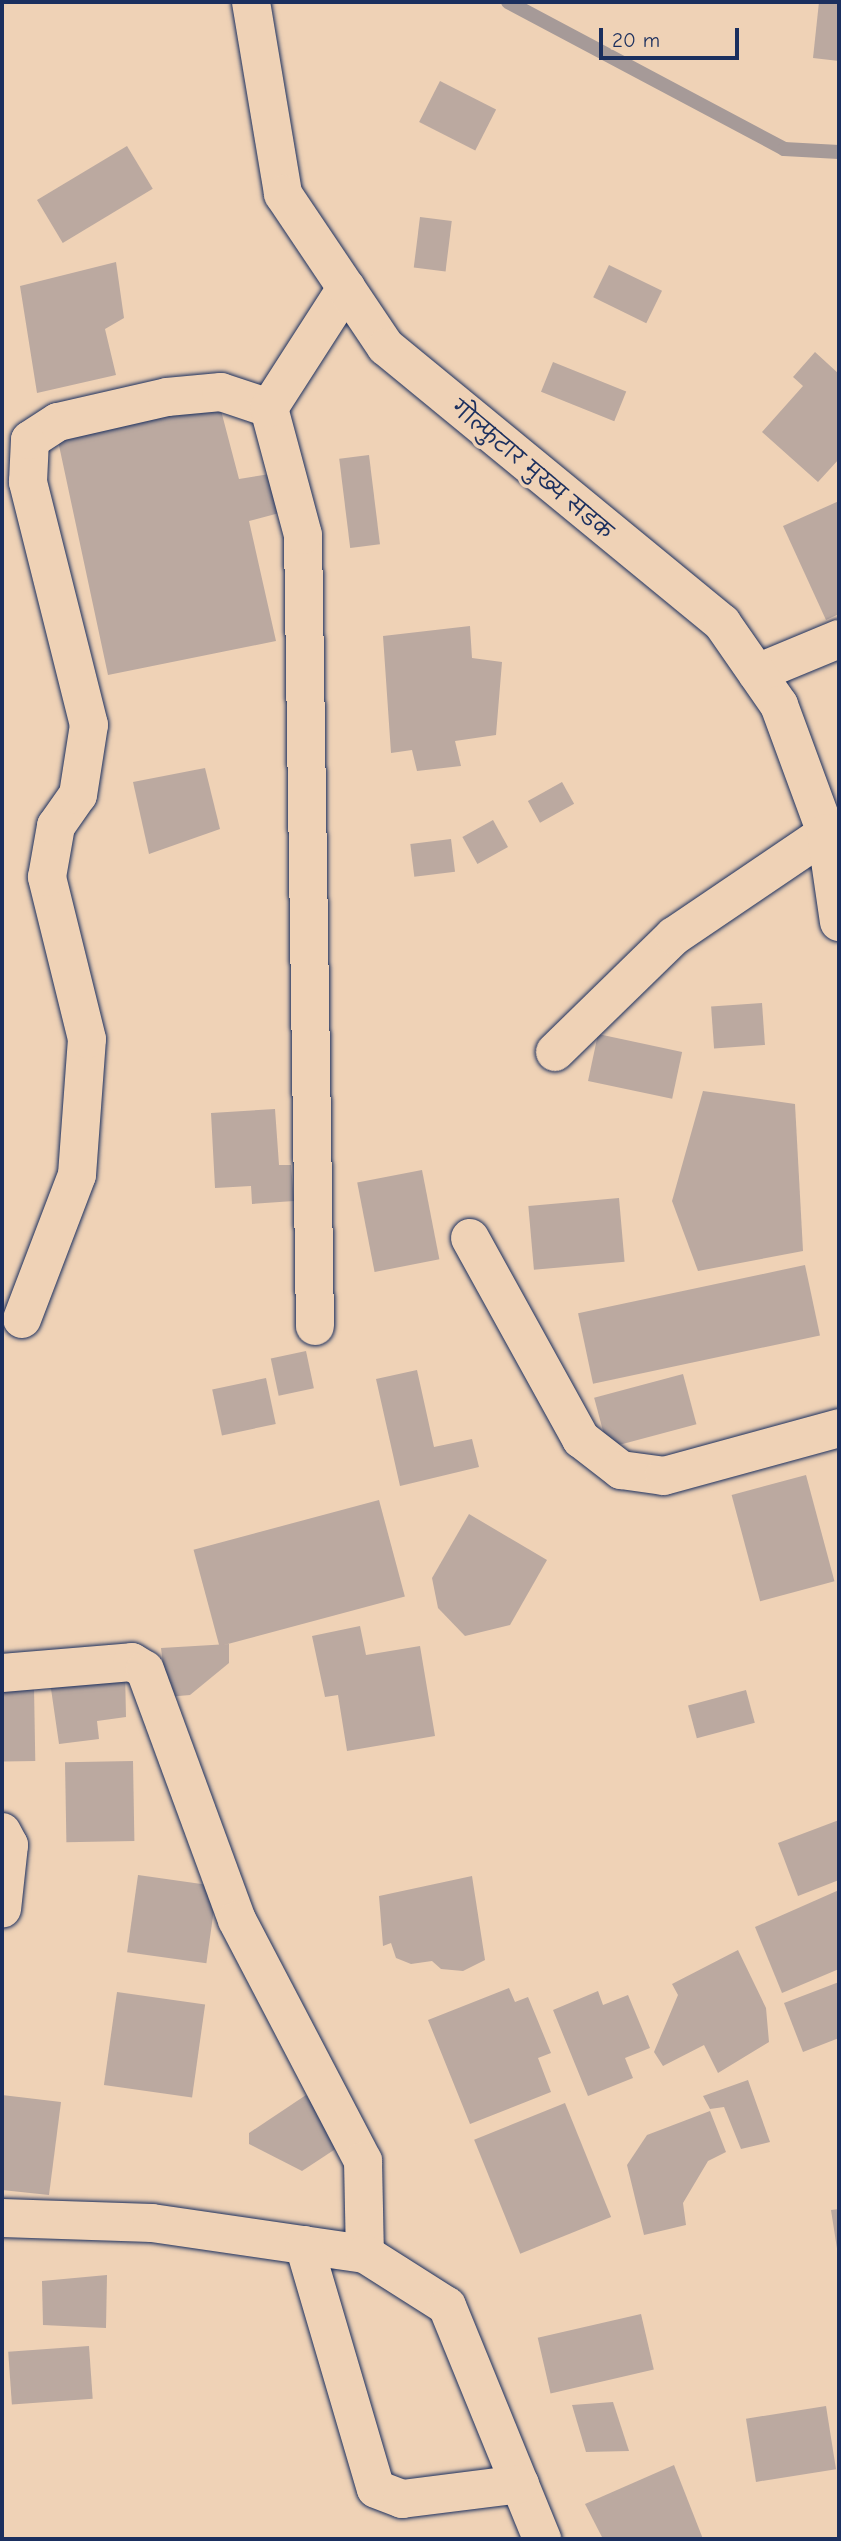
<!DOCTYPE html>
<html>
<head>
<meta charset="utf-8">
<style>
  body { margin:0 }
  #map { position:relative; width:841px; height:2541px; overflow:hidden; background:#efd2b6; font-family:"Comic Neue","Playpen Sans Deva",sans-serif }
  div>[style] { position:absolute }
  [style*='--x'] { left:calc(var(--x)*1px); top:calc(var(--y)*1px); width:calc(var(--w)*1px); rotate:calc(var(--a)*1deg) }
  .stream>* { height:14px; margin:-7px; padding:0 7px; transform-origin:7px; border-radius:7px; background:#a69a98 }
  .building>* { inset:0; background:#bba9a0; transform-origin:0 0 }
  .roads { filter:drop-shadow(0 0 2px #1b2f5e) drop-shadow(0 0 2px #1b2f5e) }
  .minor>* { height:38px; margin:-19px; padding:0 19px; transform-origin:19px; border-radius:19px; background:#efd2b6 }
  .major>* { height:38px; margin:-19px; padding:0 19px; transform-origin:19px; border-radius:19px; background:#efd2b6 }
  span { translate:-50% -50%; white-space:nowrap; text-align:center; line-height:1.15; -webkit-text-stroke:7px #efd2b6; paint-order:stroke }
  .street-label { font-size:21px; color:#1b2f5e }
  .frame { position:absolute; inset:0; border:4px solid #1b2f5e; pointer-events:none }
  .scale { position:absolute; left:599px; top:28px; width:140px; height:32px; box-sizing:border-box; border:4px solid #1b2f5e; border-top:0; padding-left:9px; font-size:21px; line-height:24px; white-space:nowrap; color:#1b2f5e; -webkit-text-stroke:5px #efd2b6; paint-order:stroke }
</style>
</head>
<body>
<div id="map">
  <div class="stream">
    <div style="--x:508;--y:2;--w:313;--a:28"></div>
    <div style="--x:784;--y:149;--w:55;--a:3.1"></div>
  </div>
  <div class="building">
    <div style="clip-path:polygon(819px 2px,839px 2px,839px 61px,813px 58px)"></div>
    <div style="left:440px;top:81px;width:63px;height:46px;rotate:27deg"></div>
    <div style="left:127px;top:146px;width:50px;height:105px;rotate:59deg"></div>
    <div style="left:420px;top:217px;width:32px;height:51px;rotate:7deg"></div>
    <div style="clip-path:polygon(116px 262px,124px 318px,105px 329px,116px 375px,37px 393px,20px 286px)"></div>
    <div style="left:609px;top:265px;width:59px;height:36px;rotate:26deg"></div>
    <div style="clip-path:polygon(815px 352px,839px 374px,839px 459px,818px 482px,762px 432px,803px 386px,793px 377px)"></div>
    <div style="left:553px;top:362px;width:79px;height:32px;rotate:22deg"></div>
    <div style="clip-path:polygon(218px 399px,239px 479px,276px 473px,283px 512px,249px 521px,276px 641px,108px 675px,57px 436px)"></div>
    <div style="left:369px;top:455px;width:90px;height:30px;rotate:83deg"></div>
    <div style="clip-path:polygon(839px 501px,839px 614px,826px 620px,783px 526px)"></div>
    <div style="clip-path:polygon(470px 626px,472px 658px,502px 662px,496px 735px,455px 741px,461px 766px,417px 771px,412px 750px,391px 753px,383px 636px)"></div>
    <div style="clip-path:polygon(205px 768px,220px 829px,149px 854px,133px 782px)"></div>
    <div style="left:562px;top:782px;width:25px;height:39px;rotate:61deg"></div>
    <div style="left:493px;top:820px;width:31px;height:35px;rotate:61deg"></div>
    <div style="left:451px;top:839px;width:33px;height:41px;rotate:83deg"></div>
    <div style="left:762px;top:1003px;width:42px;height:51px;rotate:86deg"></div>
    <div style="left:598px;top:1034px;width:86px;height:48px;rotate:12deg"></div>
    <div style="clip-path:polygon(703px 1091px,795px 1104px,803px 1251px,698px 1271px,672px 1201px)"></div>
    <div style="clip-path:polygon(275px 1109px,279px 1165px,291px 1165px,294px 1201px,252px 1204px,251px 1186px,215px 1188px,211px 1113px)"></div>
    <div style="left:422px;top:1170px;width:91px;height:66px;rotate:79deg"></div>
    <div style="left:619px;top:1198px;width:64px;height:91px;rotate:85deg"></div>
    <div style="left:805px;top:1265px;width:72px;height:232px;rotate:78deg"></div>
    <div style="left:306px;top:1351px;width:38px;height:36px;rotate:78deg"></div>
    <div style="clip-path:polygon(417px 1370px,434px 1447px,472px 1439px,479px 1467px,400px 1486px,376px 1379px)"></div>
    <div style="left:683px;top:1374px;width:52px;height:92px;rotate:75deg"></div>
    <div style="left:266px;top:1378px;width:47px;height:55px;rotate:78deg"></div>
    <div style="left:806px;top:1475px;width:110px;height:77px;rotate:75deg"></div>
    <div style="left:379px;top:1500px;width:100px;height:192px;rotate:75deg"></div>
    <div style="clip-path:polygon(469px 1514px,547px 1560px,510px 1625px,465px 1636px,438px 1608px,432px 1578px)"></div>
    <div style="clip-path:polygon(360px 1626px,366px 1655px,420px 1646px,435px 1736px,347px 1751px,338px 1695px,325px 1697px,312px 1636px)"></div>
    <div style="clip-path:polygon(229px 1644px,229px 1663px,190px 1695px,167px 1697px,161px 1648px)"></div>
    <div style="clip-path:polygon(125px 1670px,126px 1717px,97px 1721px,99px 1739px,59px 1744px,50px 1682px)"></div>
    <div style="left:34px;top:1687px;width:74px;height:32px;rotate:89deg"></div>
    <div style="left:746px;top:1690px;width:34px;height:60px;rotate:75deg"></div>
    <div style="left:133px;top:1761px;width:80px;height:68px;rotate:89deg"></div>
    <div style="clip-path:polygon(839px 1820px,839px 1880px,798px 1896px,778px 1843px)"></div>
    <div style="left:138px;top:1875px;width:80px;height:78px;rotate:8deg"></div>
    <div style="clip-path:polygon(472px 1876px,485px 1960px,463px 1971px,441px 1969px,432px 1961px,411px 1964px,396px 1958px,391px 1943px,383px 1946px,379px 1896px)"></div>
    <div style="clip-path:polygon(839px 1890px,839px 1969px,782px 1993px,755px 1927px)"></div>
    <div style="clip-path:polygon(738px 1950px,766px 2008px,769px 2042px,718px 2073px,704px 2045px,663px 2066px,654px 2052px,678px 1995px,672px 1984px)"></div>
    <div style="clip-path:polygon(839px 1982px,839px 2038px,803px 2052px,784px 2003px)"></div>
    <div style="clip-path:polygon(509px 1988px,515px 2002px,528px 1997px,551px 2053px,538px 2058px,551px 2092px,470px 2124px,428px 2020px)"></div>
    <div style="clip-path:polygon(598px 1991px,603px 2005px,628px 1995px,650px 2048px,625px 2058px,633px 2078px,588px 2096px,553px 2010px)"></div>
    <div style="left:117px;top:1992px;width:89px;height:94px;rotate:8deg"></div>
    <div style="clip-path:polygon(748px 2080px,770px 2142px,741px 2149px,724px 2107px,710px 2109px,703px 2096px)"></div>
    <div style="clip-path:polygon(2px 2095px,61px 2102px,49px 2195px,2px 2190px)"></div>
    <div style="clip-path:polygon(306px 2095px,340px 2146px,302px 2171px,249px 2144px,249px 2133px)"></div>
    <div style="left:565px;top:2103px;width:123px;height:98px;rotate:68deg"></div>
    <div style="clip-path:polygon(710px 2111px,726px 2152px,708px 2161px,683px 2203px,686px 2225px,644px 2235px,627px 2165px,647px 2135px)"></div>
    <div style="clip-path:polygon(839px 2209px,839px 2255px,838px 2255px,831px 2210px)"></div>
    <div style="clip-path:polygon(107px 2275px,106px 2328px,43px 2325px,42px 2281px)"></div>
    <div style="left:641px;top:2314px;width:57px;height:106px;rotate:77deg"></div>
    <div style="left:89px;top:2346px;width:53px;height:81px;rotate:86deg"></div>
    <div style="clip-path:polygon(613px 2402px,629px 2451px,586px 2452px,572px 2405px)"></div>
    <div style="left:826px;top:2406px;width:64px;height:81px;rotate:81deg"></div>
    <div style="clip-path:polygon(674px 2465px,703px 2539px,603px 2539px,585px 2504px)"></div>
  </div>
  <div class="roads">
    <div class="minor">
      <div style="--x:757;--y:673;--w:89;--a:-22.5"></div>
      <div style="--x:555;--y:1052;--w:166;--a:-44.3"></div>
      <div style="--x:674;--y:936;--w:184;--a:-34.1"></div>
      <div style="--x:470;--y:1238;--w:230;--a:61.1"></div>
      <div style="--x:581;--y:1439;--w:51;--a:37.8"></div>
      <div style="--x:621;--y:1470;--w:43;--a:7.9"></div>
      <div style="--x:664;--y:1476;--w:181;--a:-15.3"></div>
      <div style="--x:22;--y:1319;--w:154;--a:-69.1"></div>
      <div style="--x:77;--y:1175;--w:136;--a:-85.8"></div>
      <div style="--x:87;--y:1039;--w:167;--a:-103.9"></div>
      <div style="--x:47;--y:877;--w:52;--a:-80"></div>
      <div style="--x:56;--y:826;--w:38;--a:-55"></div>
      <div style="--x:78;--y:795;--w:71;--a:-81.1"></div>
      <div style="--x:89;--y:725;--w:251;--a:-104.1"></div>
      <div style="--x:28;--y:482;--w:42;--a:-87.3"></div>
      <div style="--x:30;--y:440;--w:33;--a:-33"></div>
      <div style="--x:58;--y:422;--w:112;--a:-12.9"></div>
      <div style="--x:167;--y:397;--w:54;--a:-5.3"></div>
      <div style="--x:221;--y:392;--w:51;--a:18.4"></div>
      <div style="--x:315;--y:1326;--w:791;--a:-90.87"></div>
      <div style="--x:303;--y:535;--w:131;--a:-105"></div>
      <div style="--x:269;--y:408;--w:143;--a:-57.3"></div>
      <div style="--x:2;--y:1673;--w:130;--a:-4.8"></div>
      <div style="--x:132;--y:1662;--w:15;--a:32"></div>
      <div style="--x:145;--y:1670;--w:266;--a:69.8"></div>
      <div style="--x:237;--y:1920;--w:272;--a:62.4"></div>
      <div style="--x:363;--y:2161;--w:93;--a:88.8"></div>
      <div style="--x:2;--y:1832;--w:15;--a:62"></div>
      <div style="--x:9;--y:1845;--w:64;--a:96.2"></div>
      <div style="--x:2;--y:2218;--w:150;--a:1.9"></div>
      <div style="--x:152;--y:2223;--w:215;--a:8.3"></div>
      <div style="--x:365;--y:2254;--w:97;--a:32.4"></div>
      <div style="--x:447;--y:2306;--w:252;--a:67.8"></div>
      <div style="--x:304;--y:2245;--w:254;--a:73.6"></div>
      <div style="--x:376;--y:2489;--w:28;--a:21"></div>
      <div style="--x:402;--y:2499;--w:119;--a:-7.2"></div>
    </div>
    <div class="major">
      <div style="--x:251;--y:2;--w:195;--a:80.5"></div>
      <div style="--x:283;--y:194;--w:184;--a:56.1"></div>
      <div style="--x:386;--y:347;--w:435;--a:39.4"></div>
      <div style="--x:722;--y:623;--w:100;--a:55.2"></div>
      <div style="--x:779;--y:705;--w:136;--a:69.8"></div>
      <div style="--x:826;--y:833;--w:90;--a:81.7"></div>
    </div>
  </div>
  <div class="street-label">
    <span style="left:532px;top:470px;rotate:40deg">गोल्फुटार मुख्य सडक</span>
  </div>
  <div class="frame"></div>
  <div class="scale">20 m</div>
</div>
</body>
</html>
